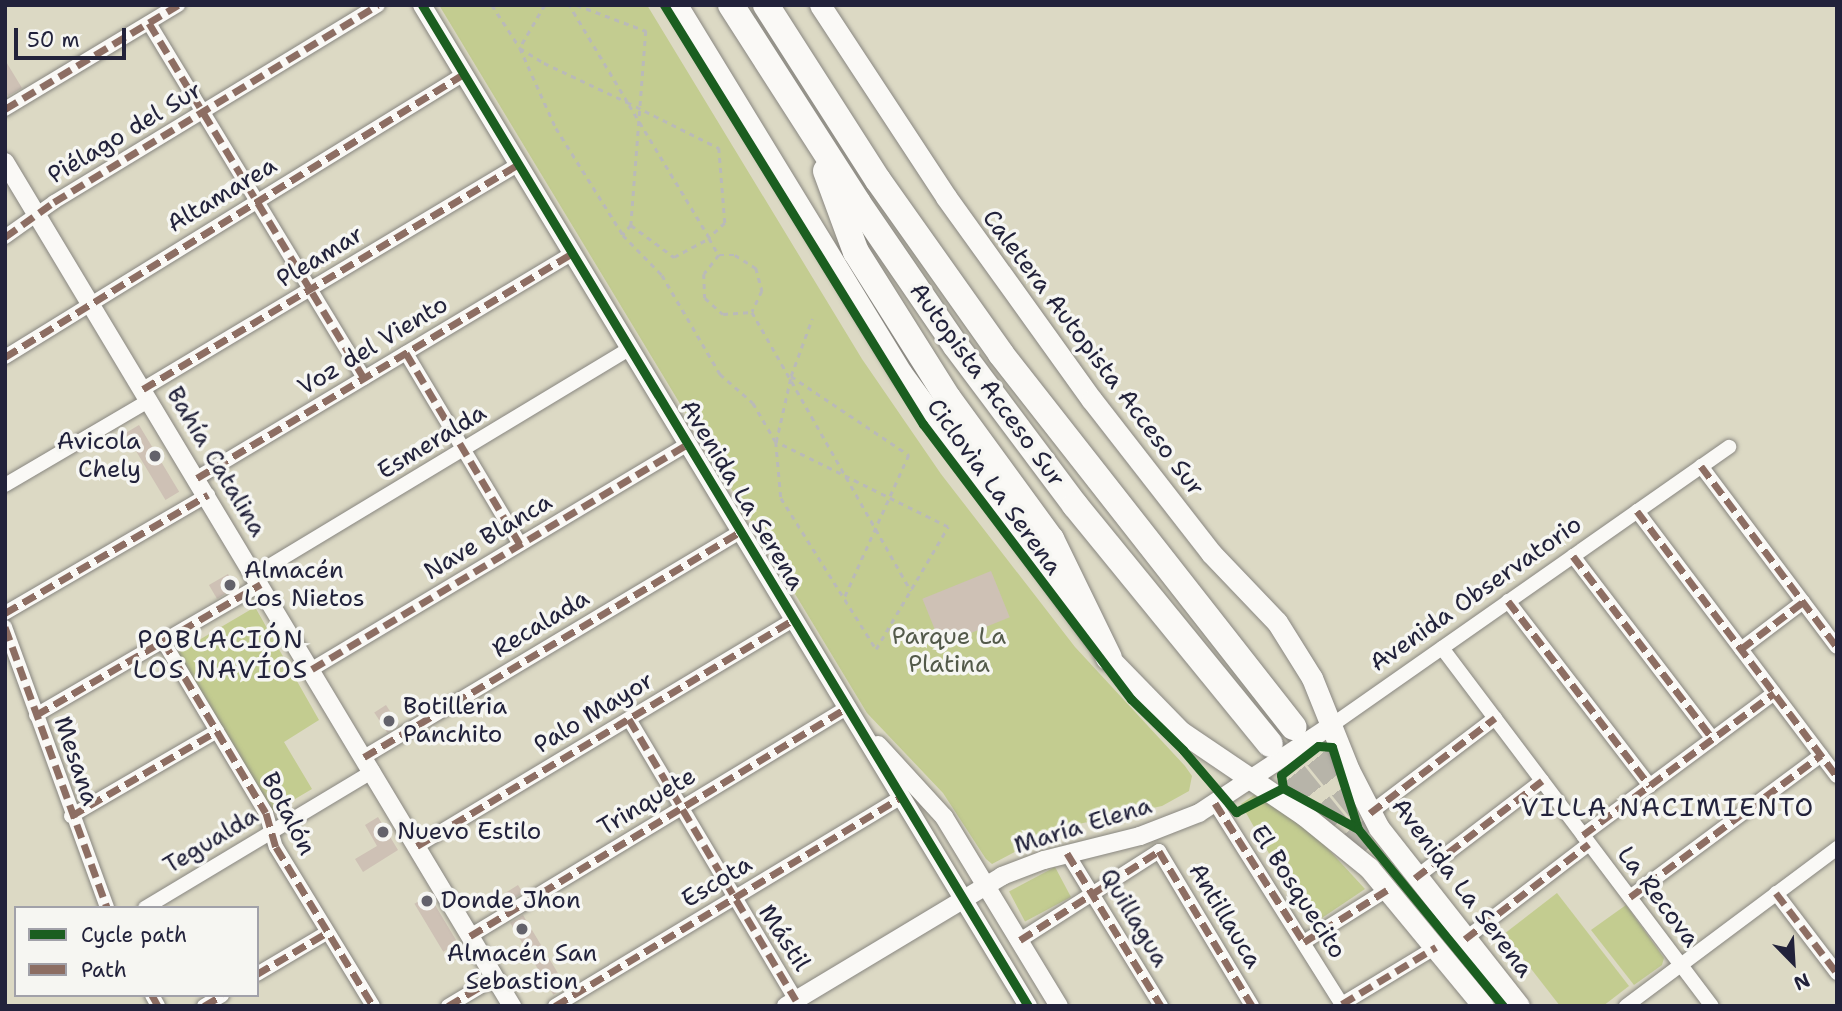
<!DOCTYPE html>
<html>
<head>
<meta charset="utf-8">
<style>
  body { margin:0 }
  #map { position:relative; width:1842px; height:1011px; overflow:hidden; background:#dcd9c4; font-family:"Shantell Sans",sans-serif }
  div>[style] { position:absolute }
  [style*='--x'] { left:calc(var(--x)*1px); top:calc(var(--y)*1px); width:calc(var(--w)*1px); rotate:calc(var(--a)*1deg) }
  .green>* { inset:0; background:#c3cc90; transform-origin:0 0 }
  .building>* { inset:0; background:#cec1b5; transform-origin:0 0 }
  .motorway-tunnel>* { height:26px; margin-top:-13px; transform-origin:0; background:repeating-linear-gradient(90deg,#b7b4a9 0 26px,transparent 0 39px) }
  .path>* { height:2.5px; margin-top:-1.25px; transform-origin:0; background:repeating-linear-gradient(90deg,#babab8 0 5px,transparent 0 10px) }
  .roads { filter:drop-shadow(0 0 2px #888680) drop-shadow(0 0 2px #888680) }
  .minor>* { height:14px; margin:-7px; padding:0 7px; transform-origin:7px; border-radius:7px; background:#faf9f6 }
  .tertiary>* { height:18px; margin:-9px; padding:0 9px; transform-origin:9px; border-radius:9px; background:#faf9f6 }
  .secondary>* { height:21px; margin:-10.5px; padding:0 10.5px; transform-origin:10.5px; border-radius:10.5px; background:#faf9f6 }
  .motorway>* { height:26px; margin:-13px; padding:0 13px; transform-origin:13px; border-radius:13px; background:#faf9f6 }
  .quiet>* { height:7px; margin-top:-3.5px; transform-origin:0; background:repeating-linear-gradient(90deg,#8d6e63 0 14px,transparent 0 21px) }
  .cycleway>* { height:9px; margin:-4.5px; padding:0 4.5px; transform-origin:4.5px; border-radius:4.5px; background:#1b5e20 }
  .dots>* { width:19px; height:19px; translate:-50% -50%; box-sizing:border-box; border:4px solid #f6f6f2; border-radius:50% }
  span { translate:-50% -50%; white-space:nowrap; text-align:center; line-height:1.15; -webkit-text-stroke:7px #f6f6f2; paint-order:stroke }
  .street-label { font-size:24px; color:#22223b }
  .poi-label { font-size:24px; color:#22223b }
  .right { translate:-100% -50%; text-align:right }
  .left { translate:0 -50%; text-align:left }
  .park-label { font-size:24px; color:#535a4a }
  .neighbourhood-label { font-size:26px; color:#22223b; letter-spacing:2px }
  .frame { position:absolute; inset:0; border:7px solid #22223b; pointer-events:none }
  .legend { position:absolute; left:14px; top:906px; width:245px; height:91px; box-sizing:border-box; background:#f6f6f2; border:2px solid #a1a1a9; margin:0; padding:9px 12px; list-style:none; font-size:21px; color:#22223b }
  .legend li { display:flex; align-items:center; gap:14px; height:35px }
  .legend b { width:35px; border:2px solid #a1a1a9 }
  .north { position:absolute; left:1758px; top:927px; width:70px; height:70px; -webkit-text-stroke:5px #f6f6f2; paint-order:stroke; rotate:156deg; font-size:19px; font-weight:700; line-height:28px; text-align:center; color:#22223b }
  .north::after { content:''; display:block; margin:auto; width:24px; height:32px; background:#22223b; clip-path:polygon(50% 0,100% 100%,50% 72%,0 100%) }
  .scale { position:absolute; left:14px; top:28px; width:112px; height:32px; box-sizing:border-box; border:4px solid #22223b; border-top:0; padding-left:9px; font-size:21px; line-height:24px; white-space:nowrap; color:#22223b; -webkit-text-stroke:5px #f6f6f2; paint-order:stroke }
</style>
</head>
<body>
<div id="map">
  <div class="green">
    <div style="clip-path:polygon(439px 5px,647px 5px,862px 359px,941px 474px,1075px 647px,1185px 766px,1192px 776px,1189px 791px,1162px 806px,1060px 828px,992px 864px,986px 859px,943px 793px,867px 713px)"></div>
    <div style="clip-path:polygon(255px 607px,319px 720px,284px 742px,312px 789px,273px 812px,177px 653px)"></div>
    <div style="clip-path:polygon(1257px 793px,1318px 838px,1365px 889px,1310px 926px,1241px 804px)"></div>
    <div style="left:1055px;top:867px;width:34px;height:52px;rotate:62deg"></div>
    <div style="clip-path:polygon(1557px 893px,1629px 986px,1603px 1006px,1560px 1006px,1504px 934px)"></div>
    <div style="clip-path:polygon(1626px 905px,1664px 958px,1662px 965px,1634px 985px,1591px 930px)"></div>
  </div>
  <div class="building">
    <div style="clip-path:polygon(5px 60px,22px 88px,8px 96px,5px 92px)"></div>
    <div style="left:139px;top:425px;width:78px;height:16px;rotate:59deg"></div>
    <div style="left:991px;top:571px;width:50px;height:74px;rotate:68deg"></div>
    <div style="left:228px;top:574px;width:16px;height:22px;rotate:60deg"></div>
    <div style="left:386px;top:705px;width:24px;height:14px;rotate:57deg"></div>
    <div style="clip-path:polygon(378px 817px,398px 850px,363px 872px,355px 859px,377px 846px,365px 825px)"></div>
    <div style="left:518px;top:885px;width:9px;height:36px;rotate:58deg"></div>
    <div style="left:429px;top:895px;width:56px;height:17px;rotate:59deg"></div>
    <div style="left:523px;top:915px;width:84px;height:15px;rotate:59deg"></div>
  </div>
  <div class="motorway-tunnel">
    <div style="--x:1293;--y:727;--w:130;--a:50.9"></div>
    <div style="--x:1270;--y:744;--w:148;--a:51"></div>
  </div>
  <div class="path">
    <div style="--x:492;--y:5;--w:51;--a:56.9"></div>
    <div style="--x:520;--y:48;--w:88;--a:65.8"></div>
    <div style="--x:556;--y:128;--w:126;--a:57.9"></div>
    <div style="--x:623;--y:235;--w:56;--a:45.7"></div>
    <div style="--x:662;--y:275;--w:115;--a:59.6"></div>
    <div style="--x:720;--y:374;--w:44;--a:41.3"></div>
    <div style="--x:753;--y:403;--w:45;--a:59.5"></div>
    <div style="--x:776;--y:442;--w:56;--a:84.9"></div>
    <div style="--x:781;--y:498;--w:178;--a:57.8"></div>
    <div style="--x:876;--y:649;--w:142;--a:-59.5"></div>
    <div style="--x:948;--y:527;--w:192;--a:-153.7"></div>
    <div style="--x:776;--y:442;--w:68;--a:-77.2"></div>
    <div style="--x:791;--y:376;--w:61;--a:-69.8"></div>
    <div style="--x:545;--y:5;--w:50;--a:120.2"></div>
    <div style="--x:520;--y:48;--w:28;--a:32"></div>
    <div style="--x:544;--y:63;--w:92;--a:25.2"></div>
    <div style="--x:627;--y:102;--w:103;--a:26.6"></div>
    <div style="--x:719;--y:148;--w:75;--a:85.4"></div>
    <div style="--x:725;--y:223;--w:22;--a:137"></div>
    <div style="--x:709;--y:238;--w:159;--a:-121.1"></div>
    <div style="--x:627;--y:102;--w:113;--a:-120.9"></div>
    <div style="--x:577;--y:5;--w:74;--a:20.6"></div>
    <div style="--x:646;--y:31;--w:195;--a:94.4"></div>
    <div style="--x:631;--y:225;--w:13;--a:129"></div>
    <div style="--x:631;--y:225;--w:54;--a:36.7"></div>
    <div style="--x:674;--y:257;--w:40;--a:-28"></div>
    <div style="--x:709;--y:238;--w:20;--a:60"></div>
    <div style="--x:719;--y:255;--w:16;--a:0"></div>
    <div style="--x:735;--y:255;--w:25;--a:32"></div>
    <div style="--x:756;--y:268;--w:24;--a:75"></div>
    <div style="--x:762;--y:291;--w:23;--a:115"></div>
    <div style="--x:752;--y:312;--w:321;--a:60.3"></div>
    <div style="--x:719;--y:255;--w:24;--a:128"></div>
    <div style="--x:704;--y:274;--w:24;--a:88"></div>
    <div style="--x:705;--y:298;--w:24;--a:42"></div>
    <div style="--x:723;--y:314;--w:29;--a:-4"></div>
    <div style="--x:791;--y:376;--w:142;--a:33.8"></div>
    <div style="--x:909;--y:455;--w:158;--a:114.3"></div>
  </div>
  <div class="roads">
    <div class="minor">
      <div style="--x:149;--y:23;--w:415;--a:58.8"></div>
      <div style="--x:5;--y:109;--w:202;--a:-31"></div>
      <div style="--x:5;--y:237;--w:60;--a:-35.5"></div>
      <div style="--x:54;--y:202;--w:379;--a:-31.3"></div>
      <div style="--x:406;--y:353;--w:222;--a:59.2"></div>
      <div style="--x:5;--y:357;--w:539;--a:-31.66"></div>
      <div style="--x:143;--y:389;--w:438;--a:-30.9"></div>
      <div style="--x:1701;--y:466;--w:226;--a:53.1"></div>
      <div style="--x:197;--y:478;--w:438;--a:-30.9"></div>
      <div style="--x:5;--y:485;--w:168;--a:-30.4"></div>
      <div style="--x:1637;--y:511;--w:332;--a:53"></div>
      <div style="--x:1573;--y:556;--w:230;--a:52.6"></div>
      <div style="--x:256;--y:574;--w:438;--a:-31.1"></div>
      <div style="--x:1508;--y:601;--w:233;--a:52.5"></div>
      <div style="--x:5;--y:613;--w:235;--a:-30.2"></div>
      <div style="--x:5;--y:627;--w:299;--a:70"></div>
      <div style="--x:163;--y:641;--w:200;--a:59.1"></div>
      <div style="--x:266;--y:813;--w:35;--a:74"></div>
      <div style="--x:276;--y:847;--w:186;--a:58.6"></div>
      <div style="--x:1442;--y:648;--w:448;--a:53"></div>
      <div style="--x:1741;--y:649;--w:78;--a:-37.2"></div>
      <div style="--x:312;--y:669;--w:438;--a:-30.9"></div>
      <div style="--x:36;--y:715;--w:260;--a:-30.2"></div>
      <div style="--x:629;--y:719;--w:327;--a:59.3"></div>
      <div style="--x:1332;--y:725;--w:485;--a:-35"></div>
      <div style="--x:364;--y:757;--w:440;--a:-30.9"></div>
      <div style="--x:1215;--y:803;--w:240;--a:57.8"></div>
      <div style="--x:1370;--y:813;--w:157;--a:-37.2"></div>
      <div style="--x:71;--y:816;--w:169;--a:-30.2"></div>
      <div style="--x:1583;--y:835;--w:238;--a:-36.6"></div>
      <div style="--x:417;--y:846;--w:441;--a:-31"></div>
      <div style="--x:1067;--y:853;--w:180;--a:58.4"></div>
      <div style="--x:1415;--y:878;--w:160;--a:-37.4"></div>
      <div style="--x:1776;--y:893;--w:101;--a:52.7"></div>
      <div style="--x:1630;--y:897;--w:238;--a:-36.6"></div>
      <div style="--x:145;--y:908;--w:266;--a:-31"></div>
      <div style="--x:470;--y:936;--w:442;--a:-31.2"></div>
      <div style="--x:1465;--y:939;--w:156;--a:-37.5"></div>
      <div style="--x:1020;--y:940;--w:165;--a:-32.6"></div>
      <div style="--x:1159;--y:851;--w:181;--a:59"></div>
      <div style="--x:1304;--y:942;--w:98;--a:-32.1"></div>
      <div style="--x:257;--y:974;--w:82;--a:-30.6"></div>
      <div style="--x:152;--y:995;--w:13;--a:61"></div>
      <div style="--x:1342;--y:1004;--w:110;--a:-31.2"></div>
      <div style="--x:204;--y:1006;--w:21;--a:-31"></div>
      <div style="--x:448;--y:1006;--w:55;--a:-30.8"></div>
      <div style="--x:555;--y:1006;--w:405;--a:-31.1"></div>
      <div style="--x:1626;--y:1006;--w:264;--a:-36.8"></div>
    </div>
    <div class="tertiary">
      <div style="--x:422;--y:5;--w:1170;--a:58.81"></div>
      <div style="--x:5;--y:162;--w:985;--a:59.01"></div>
      <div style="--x:878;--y:745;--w:98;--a:47.5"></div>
      <div style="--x:944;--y:817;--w:221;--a:58.7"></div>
      <div style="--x:786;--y:1006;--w:252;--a:-31"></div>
      <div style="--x:1002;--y:876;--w:45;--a:-20.9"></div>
      <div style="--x:1044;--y:860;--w:99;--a:-14"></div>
      <div style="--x:1140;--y:836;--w:63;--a:-21.3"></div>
      <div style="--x:1199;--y:813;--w:159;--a:-33.5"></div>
    </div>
    <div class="secondary">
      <div style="--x:677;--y:5;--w:430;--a:58.6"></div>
      <div style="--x:901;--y:372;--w:354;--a:54"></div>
      <div style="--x:1109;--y:658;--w:102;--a:45.8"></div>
      <div style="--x:1180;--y:731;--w:150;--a:34.1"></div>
      <div style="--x:1304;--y:815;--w:84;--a:39.2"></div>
      <div style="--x:1369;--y:868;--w:179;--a:50.4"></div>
      <div style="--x:820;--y:5;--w:230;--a:56.7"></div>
      <div style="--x:946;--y:197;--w:250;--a:54.3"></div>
      <div style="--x:1092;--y:400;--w:194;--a:52.1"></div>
      <div style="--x:1211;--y:553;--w:95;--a:46.3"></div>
      <div style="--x:1277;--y:622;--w:66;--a:58"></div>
      <div style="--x:1312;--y:678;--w:99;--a:68.1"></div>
      <div style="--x:1349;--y:770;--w:65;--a:62.7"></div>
      <div style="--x:1379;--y:828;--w:226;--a:51.8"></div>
    </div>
    <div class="motorway">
      <div style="--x:731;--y:5;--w:235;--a:57.3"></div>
      <div style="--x:858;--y:203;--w:173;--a:55.6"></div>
      <div style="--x:956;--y:346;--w:199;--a:53.2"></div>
      <div style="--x:1075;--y:505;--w:308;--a:50.8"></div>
      <div style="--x:766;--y:5;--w:208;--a:57.4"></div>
      <div style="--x:878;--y:180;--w:213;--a:54.7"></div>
      <div style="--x:1001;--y:354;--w:474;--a:51.9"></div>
      <div style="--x:826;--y:171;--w:86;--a:69.7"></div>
      <div style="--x:856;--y:252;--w:173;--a:57.8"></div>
      <div style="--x:948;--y:398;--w:175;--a:53.9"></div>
      <div style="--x:1051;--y:539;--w:132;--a:64"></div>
    </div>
  </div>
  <div class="quiet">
    <div style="--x:149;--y:23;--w:415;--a:58.8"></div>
    <div style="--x:5;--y:109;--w:202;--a:-31"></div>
    <div style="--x:5;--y:237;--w:60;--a:-35.5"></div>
    <div style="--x:54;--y:202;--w:379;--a:-31.3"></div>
    <div style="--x:406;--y:353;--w:222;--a:59.2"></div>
    <div style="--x:5;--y:357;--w:539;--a:-31.66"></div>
    <div style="--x:143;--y:389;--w:438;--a:-30.9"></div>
    <div style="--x:1701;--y:466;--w:226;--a:53.1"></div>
    <div style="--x:197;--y:478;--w:438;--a:-30.9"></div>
    <div style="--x:1637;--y:511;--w:332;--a:53"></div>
    <div style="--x:1573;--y:556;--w:230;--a:52.6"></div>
    <div style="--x:1508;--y:601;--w:233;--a:52.5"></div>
    <div style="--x:5;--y:613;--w:235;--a:-30.2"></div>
    <div style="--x:5;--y:627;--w:299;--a:70"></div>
    <div style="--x:163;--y:641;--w:200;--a:59.1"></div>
    <div style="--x:266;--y:813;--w:35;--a:74"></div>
    <div style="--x:276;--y:847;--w:186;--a:58.6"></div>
    <div style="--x:1741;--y:649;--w:78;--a:-37.2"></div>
    <div style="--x:312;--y:669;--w:438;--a:-30.9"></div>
    <div style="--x:36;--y:715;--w:260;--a:-30.2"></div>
    <div style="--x:629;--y:719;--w:327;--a:59.3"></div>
    <div style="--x:364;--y:757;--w:440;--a:-30.9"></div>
    <div style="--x:1215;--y:803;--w:165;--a:57.4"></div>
    <div style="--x:1304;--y:942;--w:98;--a:-32.1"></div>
    <div style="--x:1370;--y:813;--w:157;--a:-37.2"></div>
    <div style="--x:71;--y:816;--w:169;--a:-30.2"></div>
    <div style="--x:1583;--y:835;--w:238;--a:-36.6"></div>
    <div style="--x:417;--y:846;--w:441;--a:-31"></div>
    <div style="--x:1067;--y:853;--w:180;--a:58.4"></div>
    <div style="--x:1415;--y:878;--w:160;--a:-37.4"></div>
    <div style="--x:1776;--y:893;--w:101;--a:52.7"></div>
    <div style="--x:1630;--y:897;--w:238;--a:-36.6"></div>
    <div style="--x:470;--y:936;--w:442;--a:-31.2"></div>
    <div style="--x:1465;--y:939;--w:156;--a:-37.5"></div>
    <div style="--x:1020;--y:940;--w:165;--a:-32.6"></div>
    <div style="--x:1159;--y:851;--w:181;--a:59"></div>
    <div style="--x:257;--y:974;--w:82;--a:-30.6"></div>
    <div style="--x:152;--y:995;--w:13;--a:61"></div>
    <div style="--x:1342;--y:1004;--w:110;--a:-31.2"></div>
    <div style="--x:204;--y:1006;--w:21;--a:-31"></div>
    <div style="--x:448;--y:1006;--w:55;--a:-30.8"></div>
    <div style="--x:555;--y:1006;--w:405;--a:-31.1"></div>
  </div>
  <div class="cycleway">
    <div style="--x:422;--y:5;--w:1170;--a:58.81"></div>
    <div style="--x:664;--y:5;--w:493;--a:58.3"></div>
    <div style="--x:923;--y:424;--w:345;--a:52.9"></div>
    <div style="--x:1131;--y:699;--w:73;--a:44.4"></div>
    <div style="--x:1183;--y:750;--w:82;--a:49.5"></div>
    <div style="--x:1236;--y:812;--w:53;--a:-27.1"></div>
    <div style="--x:1358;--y:829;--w:86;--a:-107.6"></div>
    <div style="--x:1332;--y:747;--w:14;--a:-176"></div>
    <div style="--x:1318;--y:746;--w:47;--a:141.9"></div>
    <div style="--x:1281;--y:775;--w:13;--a:81"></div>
    <div style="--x:1283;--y:788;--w:85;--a:28.7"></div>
    <div style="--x:1358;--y:829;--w:229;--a:50.7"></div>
  </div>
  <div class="dots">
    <div style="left:155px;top:456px;background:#63626b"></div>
    <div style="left:230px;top:585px;background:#63626b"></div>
    <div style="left:389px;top:721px;background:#63626b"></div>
    <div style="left:383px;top:832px;background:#63626b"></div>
    <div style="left:427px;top:901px;background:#63626b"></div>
    <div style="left:522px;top:929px;background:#63626b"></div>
  </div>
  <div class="street-label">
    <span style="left:125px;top:133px;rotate:-31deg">Piélago del Sur</span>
    <span style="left:222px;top:195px;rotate:-31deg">Altamarea</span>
    <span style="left:320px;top:257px;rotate:-31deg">Pleamar</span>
    <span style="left:373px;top:346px;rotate:-31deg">Voz del Viento</span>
    <span style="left:1093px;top:353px;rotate:53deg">Caletera Autopista Acceso Sur</span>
    <span style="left:987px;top:385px;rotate:54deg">Autopista Acceso Sur</span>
    <span style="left:432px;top:442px;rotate:-31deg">Esmeralda</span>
    <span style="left:216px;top:462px;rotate:59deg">Bahía Catalina</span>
    <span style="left:994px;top:487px;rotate:54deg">Ciclovìa La Serena</span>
    <span style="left:742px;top:495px;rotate:59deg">Avenida La Serena</span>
    <span style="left:488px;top:537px;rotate:-31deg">Nave Blanca</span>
    <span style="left:1476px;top:594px;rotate:-35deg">Avenida Observatorio</span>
    <span style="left:541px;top:624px;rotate:-31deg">Recalada</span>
    <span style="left:594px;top:713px;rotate:-31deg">Palo Mayor</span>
    <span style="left:76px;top:761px;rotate:71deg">Mesana</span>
    <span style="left:647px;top:802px;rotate:-31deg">Trinquete</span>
    <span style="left:288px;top:814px;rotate:63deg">Botalón</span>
    <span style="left:1083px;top:826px;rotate:-17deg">María Elena</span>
    <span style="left:211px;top:841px;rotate:-31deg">Tegualda</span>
    <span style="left:717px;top:882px;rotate:-31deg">Escota</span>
    <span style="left:1462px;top:888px;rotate:53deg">Avenida La Serena</span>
    <span style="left:1298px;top:892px;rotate:57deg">El Bosquecito</span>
    <span style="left:1658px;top:897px;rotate:53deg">La Recova</span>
    <span style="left:1225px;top:916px;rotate:59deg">Antillauca</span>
    <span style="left:1134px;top:918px;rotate:59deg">Quillagua</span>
    <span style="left:784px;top:938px;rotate:57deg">Mástil</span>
  </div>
  <div class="poi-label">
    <span class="right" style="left:141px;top:456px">Avicola<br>Chely</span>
    <span class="left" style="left:244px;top:585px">Almacén<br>Los Nietos</span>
    <span class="left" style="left:403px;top:721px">Botilleria<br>Panchito</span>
    <span class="left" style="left:397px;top:832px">Nuevo Estilo</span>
    <span class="left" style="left:441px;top:901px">Donde Jhon</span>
    <span style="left:522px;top:968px">Almacén San<br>Sebastion</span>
  </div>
  <div class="park-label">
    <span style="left:949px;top:651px">Parque La<br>Platina</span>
  </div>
  <div class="neighbourhood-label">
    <span style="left:221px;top:654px">POBLACIÓN<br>LOS NAVÍOS</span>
    <span style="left:1668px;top:807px">VILLA NACIMIENTO</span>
  </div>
  <div class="frame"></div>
  <ul class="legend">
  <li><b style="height:9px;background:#1b5e20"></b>Cycle path</li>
  <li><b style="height:9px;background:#8d6e63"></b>Path</li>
  </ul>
  <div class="north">N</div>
  <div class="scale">50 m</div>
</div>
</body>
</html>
